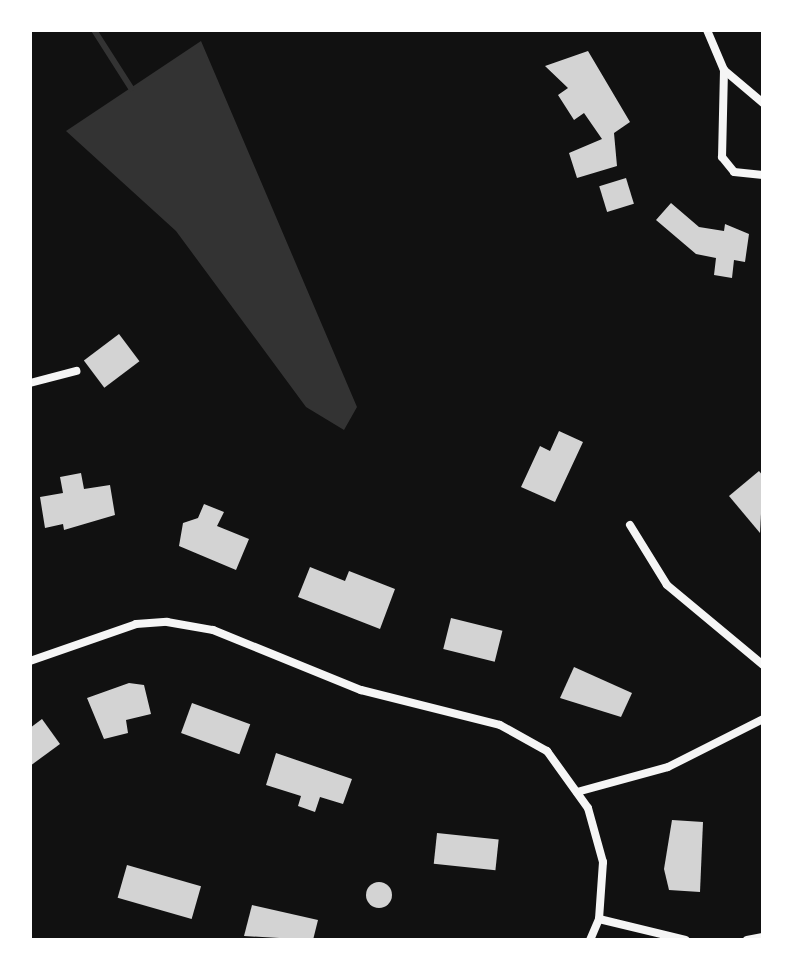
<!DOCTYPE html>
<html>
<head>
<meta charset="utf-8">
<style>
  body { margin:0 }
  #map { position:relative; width:793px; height:970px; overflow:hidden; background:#111; font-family:"Golos Text",sans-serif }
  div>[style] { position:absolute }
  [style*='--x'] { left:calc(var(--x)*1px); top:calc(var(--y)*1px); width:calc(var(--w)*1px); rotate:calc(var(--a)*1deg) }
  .water>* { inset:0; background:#333 }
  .stream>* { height:6px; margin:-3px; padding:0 3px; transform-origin:3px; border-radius:3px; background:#333 }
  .building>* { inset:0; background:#d3d3d3; transform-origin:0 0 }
  .round { border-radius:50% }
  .minor>* { height:8px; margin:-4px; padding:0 4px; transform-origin:4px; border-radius:4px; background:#f5f5f5 }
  span { translate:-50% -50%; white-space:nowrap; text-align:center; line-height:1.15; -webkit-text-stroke:6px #fff; paint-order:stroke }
  .frame { position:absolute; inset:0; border:32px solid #fff; pointer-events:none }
</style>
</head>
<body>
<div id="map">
  <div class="water">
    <div style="clip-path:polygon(201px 41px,357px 407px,344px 430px,306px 407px,176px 231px,66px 131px)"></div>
  </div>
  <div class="stream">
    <div style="--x:94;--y:30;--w:69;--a:57.5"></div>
  </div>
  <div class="building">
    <div style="clip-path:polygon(588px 51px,630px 122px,614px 133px,617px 166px,577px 178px,569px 153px,602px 139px,584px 113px,574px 120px,558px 95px,568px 88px,545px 66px)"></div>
    <div style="left:626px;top:178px;width:27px;height:28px;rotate:73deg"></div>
    <div style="clip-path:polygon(671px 203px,699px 227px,724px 231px,725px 224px,749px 234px,745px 262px,734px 260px,732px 278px,714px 275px,716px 258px,696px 254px,656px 220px)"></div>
    <div style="left:119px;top:334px;width:34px;height:44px;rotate:53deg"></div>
    <div style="clip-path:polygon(559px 431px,583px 442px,555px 502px,521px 487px,540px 446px,550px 451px)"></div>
    <div style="clip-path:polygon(759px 471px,763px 476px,760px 533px,729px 496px)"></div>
    <div style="clip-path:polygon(81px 473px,84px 489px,110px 485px,115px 515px,64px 530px,63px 524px,45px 528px,40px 497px,63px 493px,60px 477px)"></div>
    <div style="clip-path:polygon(204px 504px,224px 512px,217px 526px,249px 539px,236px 570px,179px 546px,183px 523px,198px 518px)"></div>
    <div style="clip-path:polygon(310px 567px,345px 581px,349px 571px,395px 589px,380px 629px,298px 597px)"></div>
    <div style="left:451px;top:618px;width:53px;height:32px;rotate:14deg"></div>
    <div style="clip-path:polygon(574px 667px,632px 693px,621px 717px,560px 698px)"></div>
    <div style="clip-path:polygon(129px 683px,144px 685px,151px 714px,126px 720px,128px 733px,104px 739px,87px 698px)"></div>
    <div style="left:192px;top:703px;width:62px;height:32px;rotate:20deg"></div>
    <div style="clip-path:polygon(42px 719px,60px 744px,30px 766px,30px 728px)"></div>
    <div style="clip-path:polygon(276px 753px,352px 779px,343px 804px,320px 797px,315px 812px,298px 806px,301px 796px,266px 785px)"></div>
    <div style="clip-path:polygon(672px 820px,703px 822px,700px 892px,669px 890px,664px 869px)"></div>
    <div style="left:437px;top:833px;width:62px;height:31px;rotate:6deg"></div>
    <div style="left:127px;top:865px;width:77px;height:34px;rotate:16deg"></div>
    <div class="round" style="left:366px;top:882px;width:26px;height:26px"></div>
    <div style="clip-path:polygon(252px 905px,318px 920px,313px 940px,244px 936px)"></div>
  </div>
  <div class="minor">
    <div style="--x:707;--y:30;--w:43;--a:67"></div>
    <div style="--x:724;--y:70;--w:51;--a:40.2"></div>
    <div style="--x:724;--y:70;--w:87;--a:91.3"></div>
    <div style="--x:722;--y:157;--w:19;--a:51"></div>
    <div style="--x:734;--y:172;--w:29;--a:6"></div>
    <div style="--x:30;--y:383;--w:48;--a:-14.6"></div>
    <div style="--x:630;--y:525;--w:70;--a:58.3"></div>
    <div style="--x:667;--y:585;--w:125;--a:39.8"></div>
    <div style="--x:30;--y:661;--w:112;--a:-19.2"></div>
    <div style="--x:136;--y:624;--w:31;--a:-4"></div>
    <div style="--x:167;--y:622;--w:47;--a:9.9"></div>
    <div style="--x:213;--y:630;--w:160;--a:22.1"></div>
    <div style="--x:361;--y:690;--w:143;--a:14.1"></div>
    <div style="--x:500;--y:725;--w:54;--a:29"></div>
    <div style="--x:547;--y:751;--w:70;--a:54.3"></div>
    <div style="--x:588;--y:808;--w:56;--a:74.5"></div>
    <div style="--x:603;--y:862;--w:57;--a:94"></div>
    <div style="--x:599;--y:919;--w:23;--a:113"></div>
    <div style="--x:577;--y:792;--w:94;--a:-15.4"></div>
    <div style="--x:668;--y:767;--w:106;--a:-26.8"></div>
    <div style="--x:599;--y:919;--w:89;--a:13.6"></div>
    <div style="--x:747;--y:940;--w:16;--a:-11"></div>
  </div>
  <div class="frame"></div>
</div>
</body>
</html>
